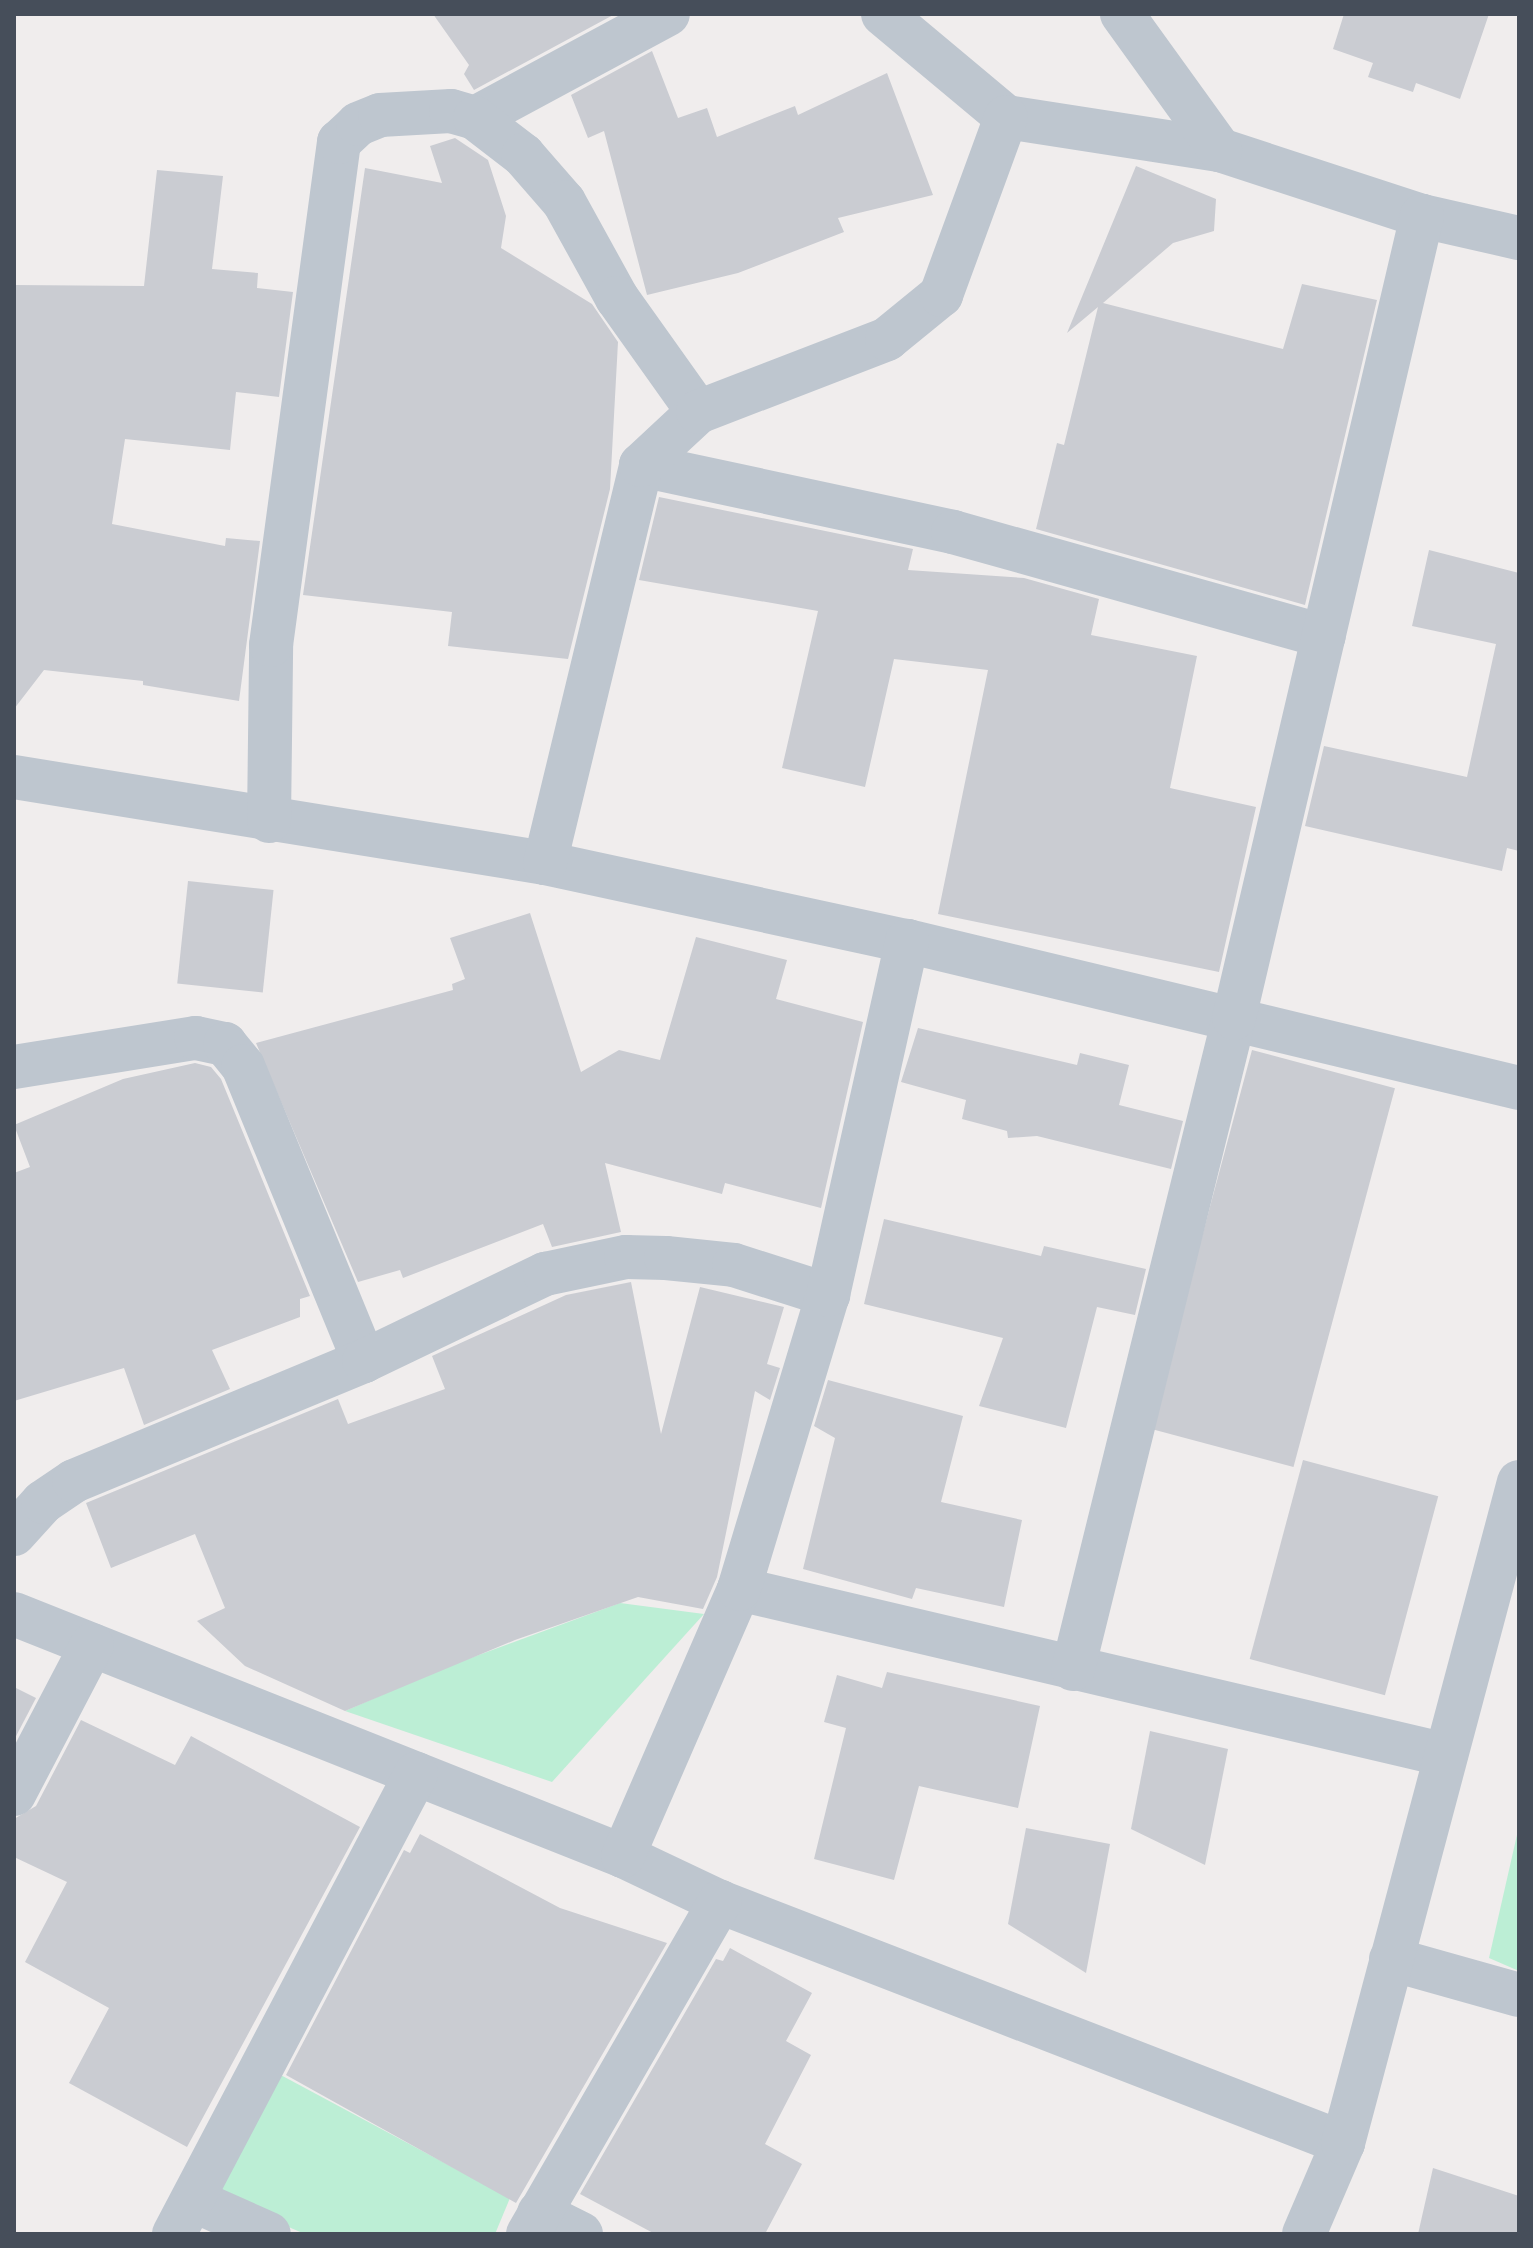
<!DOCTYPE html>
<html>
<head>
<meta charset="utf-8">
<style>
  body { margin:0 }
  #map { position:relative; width:1533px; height:2248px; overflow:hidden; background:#f0eded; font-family:Barlow,sans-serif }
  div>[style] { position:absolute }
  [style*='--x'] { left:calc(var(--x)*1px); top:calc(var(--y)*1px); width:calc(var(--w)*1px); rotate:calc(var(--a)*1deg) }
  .green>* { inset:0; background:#bceed5 }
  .building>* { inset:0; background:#caccd2; transform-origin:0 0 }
  .minor>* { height:44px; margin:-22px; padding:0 22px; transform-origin:22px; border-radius:22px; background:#bec6cf }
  span { translate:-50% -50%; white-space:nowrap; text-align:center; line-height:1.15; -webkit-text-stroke:7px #fff; paint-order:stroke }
  .frame { position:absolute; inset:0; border:16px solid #464e5a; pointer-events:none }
</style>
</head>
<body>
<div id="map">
  <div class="green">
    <div style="clip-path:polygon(620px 1603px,704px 1614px,552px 1782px,345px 1711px,446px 1667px)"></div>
    <div style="clip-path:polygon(1519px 1826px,1519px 1971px,1489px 1958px)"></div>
    <div style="clip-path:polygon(277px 2073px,510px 2198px,495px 2234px,305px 2234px,218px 2197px)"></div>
  </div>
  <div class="building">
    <div style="clip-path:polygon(433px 14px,615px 14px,474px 90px,464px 74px,469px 65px)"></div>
    <div style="clip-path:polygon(1344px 14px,1489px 14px,1460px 99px,1416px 83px,1413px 92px,1368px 77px,1373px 63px,1333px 49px)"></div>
    <div style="clip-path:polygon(652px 51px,678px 118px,707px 108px,717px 137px,795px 106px,798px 115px,887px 73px,933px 195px,838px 218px,844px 232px,738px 273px,647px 295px,604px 131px,588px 138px,571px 95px)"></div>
    <div style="clip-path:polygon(455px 138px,488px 160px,506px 216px,501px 248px,592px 304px,618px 342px,610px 489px,568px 659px,448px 646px,452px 612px,303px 595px,365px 168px,442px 183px,430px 146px)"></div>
    <div style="clip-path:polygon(1136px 166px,1216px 199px,1214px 231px,1173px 243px,1103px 303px,1283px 349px,1302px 284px,1377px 300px,1305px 605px,1036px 529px,1057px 443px,1064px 445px,1098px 307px,1067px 333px)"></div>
    <div style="clip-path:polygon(157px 170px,223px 176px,212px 269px,258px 273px,257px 288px,293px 292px,279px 397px,236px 392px,230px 450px,125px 439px,112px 524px,225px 546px,226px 538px,260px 541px,239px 701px,143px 685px,143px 681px,44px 670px,14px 709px,14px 285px,144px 286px)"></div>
    <div style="clip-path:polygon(659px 497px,913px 549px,908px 570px,1024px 578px,1099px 599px,1091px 635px,1197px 656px,1170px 788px,1256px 807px,1219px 972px,938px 914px,988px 670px,894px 659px,865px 787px,782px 768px,818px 611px,639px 580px)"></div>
    <div style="clip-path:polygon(1429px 550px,1519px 573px,1519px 851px,1507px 848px,1502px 871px,1305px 826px,1324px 746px,1467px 777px,1496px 644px,1412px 626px)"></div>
    <div style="left:188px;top:881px;width:86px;height:103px;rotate:6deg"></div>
    <div style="clip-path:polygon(530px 913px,581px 1072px,619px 1050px,660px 1060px,696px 937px,787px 960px,776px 999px,863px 1022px,821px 1208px,725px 1183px,722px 1194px,605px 1163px,621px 1232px,552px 1247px,543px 1224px,403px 1278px,400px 1270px,358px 1282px,256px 1043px,453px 990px,452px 984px,465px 979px,450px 938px)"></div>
    <div style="clip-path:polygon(918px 1028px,1077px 1065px,1080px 1053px,1129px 1065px,1119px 1105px,1183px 1121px,1171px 1169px,1037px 1136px,1008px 1138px,1007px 1131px,962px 1119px,966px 1100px,901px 1082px)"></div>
    <div style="left:1252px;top:1050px;width:148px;height:392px;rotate:15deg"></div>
    <div style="clip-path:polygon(195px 1063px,211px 1067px,221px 1079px,310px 1296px,300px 1299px,300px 1317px,212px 1350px,230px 1389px,144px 1425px,124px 1368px,14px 1401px,14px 1173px,30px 1167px,14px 1125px,123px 1079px)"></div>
    <div style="clip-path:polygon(884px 1219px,1041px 1256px,1044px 1246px,1146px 1269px,1135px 1315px,1097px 1307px,1066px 1428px,979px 1406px,1003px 1338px,864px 1304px)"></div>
    <div style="clip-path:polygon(631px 1282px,661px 1434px,700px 1287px,784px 1307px,767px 1364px,780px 1368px,770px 1400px,755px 1391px,717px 1577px,703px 1609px,638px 1597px,515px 1640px,345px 1711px,245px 1666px,197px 1621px,225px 1608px,195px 1534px,111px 1568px,86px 1503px,338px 1399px,348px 1424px,445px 1389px,432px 1356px,566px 1295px)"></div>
    <div style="clip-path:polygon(828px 1380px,963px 1416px,941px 1502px,1022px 1520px,1004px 1607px,916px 1588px,912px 1599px,803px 1569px,835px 1438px,814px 1426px)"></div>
    <div style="left:1303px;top:1460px;width:140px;height:206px;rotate:15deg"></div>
    <div style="clip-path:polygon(887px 1672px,1040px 1706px,1018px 1808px,919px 1786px,894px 1880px,814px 1859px,846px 1728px,824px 1722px,837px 1675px,882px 1688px)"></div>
    <div style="clip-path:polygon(14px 1687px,36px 1698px,14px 1740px)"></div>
    <div style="clip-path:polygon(81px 1720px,175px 1765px,191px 1736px,360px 1827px,187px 2147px,69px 2083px,109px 2008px,25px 1962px,67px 1882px,14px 1857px,14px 1819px,36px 1806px)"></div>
    <div style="clip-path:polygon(1150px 1731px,1228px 1749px,1205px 1865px,1131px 1829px)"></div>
    <div style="clip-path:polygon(1026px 1828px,1110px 1844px,1086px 1973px,1008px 1924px)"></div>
    <div style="clip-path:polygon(420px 1834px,560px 1908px,667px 1943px,516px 2203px,286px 2075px,404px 1850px,410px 1853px)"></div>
    <div style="clip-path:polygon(730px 1948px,812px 1993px,786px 2041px,811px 2055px,765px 2144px,802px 2164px,765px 2234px,655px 2234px,580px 2194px,716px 1959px,723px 1961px)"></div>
    <div style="clip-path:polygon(1433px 2168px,1519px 2196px,1519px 2234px,1418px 2234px)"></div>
  </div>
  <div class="minor">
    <div style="--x:883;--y:14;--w:160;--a:39.9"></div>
    <div style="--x:1006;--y:117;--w:217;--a:8.8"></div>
    <div style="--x:1220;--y:150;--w:213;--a:18.1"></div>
    <div style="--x:1422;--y:216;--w:99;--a:12.8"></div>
    <div style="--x:1122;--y:14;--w:168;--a:54.2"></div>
    <div style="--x:475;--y:118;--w:219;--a:-28.3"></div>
    <div style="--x:641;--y:465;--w:319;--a:12.1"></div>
    <div style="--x:953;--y:532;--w:385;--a:15.7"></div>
    <div style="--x:14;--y:777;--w:538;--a:9.2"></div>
    <div style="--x:545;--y:863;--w:370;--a:12.2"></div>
    <div style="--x:907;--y:941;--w:629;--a:13.51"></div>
    <div style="--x:269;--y:821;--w:176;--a:-89.3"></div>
    <div style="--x:271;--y:645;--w:508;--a:-82.3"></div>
    <div style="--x:339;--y:142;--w:26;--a:-43"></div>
    <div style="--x:358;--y:124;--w:24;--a:-22"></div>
    <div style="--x:380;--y:115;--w:71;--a:-3.2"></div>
    <div style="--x:451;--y:111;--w:25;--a:16"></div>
    <div style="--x:475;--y:118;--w:61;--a:37.6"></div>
    <div style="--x:523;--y:155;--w:62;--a:48.9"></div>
    <div style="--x:564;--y:202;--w:110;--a:61.1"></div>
    <div style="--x:617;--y:298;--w:140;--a:54.6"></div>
    <div style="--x:545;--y:863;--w:409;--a:-76.4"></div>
    <div style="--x:641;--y:465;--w:78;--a:-42.9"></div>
    <div style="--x:698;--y:412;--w:203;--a:-21.1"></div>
    <div style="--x:887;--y:339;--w:70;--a:-39.2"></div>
    <div style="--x:941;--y:295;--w:189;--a:-69.9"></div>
    <div style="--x:14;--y:1067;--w:184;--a:-9.1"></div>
    <div style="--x:196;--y:1038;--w:30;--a:12"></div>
    <div style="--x:225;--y:1044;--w:28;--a:51"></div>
    <div style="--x:243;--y:1066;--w:319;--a:67.7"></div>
    <div style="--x:14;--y:1534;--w:43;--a:-47.8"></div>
    <div style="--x:43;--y:1502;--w:37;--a:-34"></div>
    <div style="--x:74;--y:1481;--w:314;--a:-22.5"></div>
    <div style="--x:364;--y:1361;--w:201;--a:-25.7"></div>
    <div style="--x:545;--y:1274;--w:83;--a:-11.9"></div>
    <div style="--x:626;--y:1257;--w:40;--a:1.4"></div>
    <div style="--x:666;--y:1258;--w:68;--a:5.9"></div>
    <div style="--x:734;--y:1265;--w:99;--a:17.7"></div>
    <div style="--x:739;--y:1589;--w:726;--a:13.21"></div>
    <div style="--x:14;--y:1614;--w:655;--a:21.67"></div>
    <div style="--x:623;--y:1856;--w:107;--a:25.4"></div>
    <div style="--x:720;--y:1902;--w:668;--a:21.15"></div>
    <div style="--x:1073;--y:1669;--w:671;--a:-76.11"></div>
    <div style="--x:1234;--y:1018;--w:824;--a:-76.81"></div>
    <div style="--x:14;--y:1794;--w:168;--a:-62.4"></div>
    <div style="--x:623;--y:1856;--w:291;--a:-66.5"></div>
    <div style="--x:739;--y:1589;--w:307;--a:-73.2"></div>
    <div style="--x:828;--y:1295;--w:363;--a:-77.4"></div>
    <div style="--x:1391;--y:1959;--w:133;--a:15.7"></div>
    <div style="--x:193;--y:2200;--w:83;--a:24.1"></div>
    <div style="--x:539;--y:2213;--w:47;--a:26.6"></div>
    <div style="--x:174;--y:2234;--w:520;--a:-62.25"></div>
    <div style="--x:528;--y:2234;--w:384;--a:-60"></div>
    <div style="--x:1304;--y:2234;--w:99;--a:-66.8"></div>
    <div style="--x:1343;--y:2143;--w:684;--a:-75.09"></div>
  </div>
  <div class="frame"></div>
</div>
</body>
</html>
